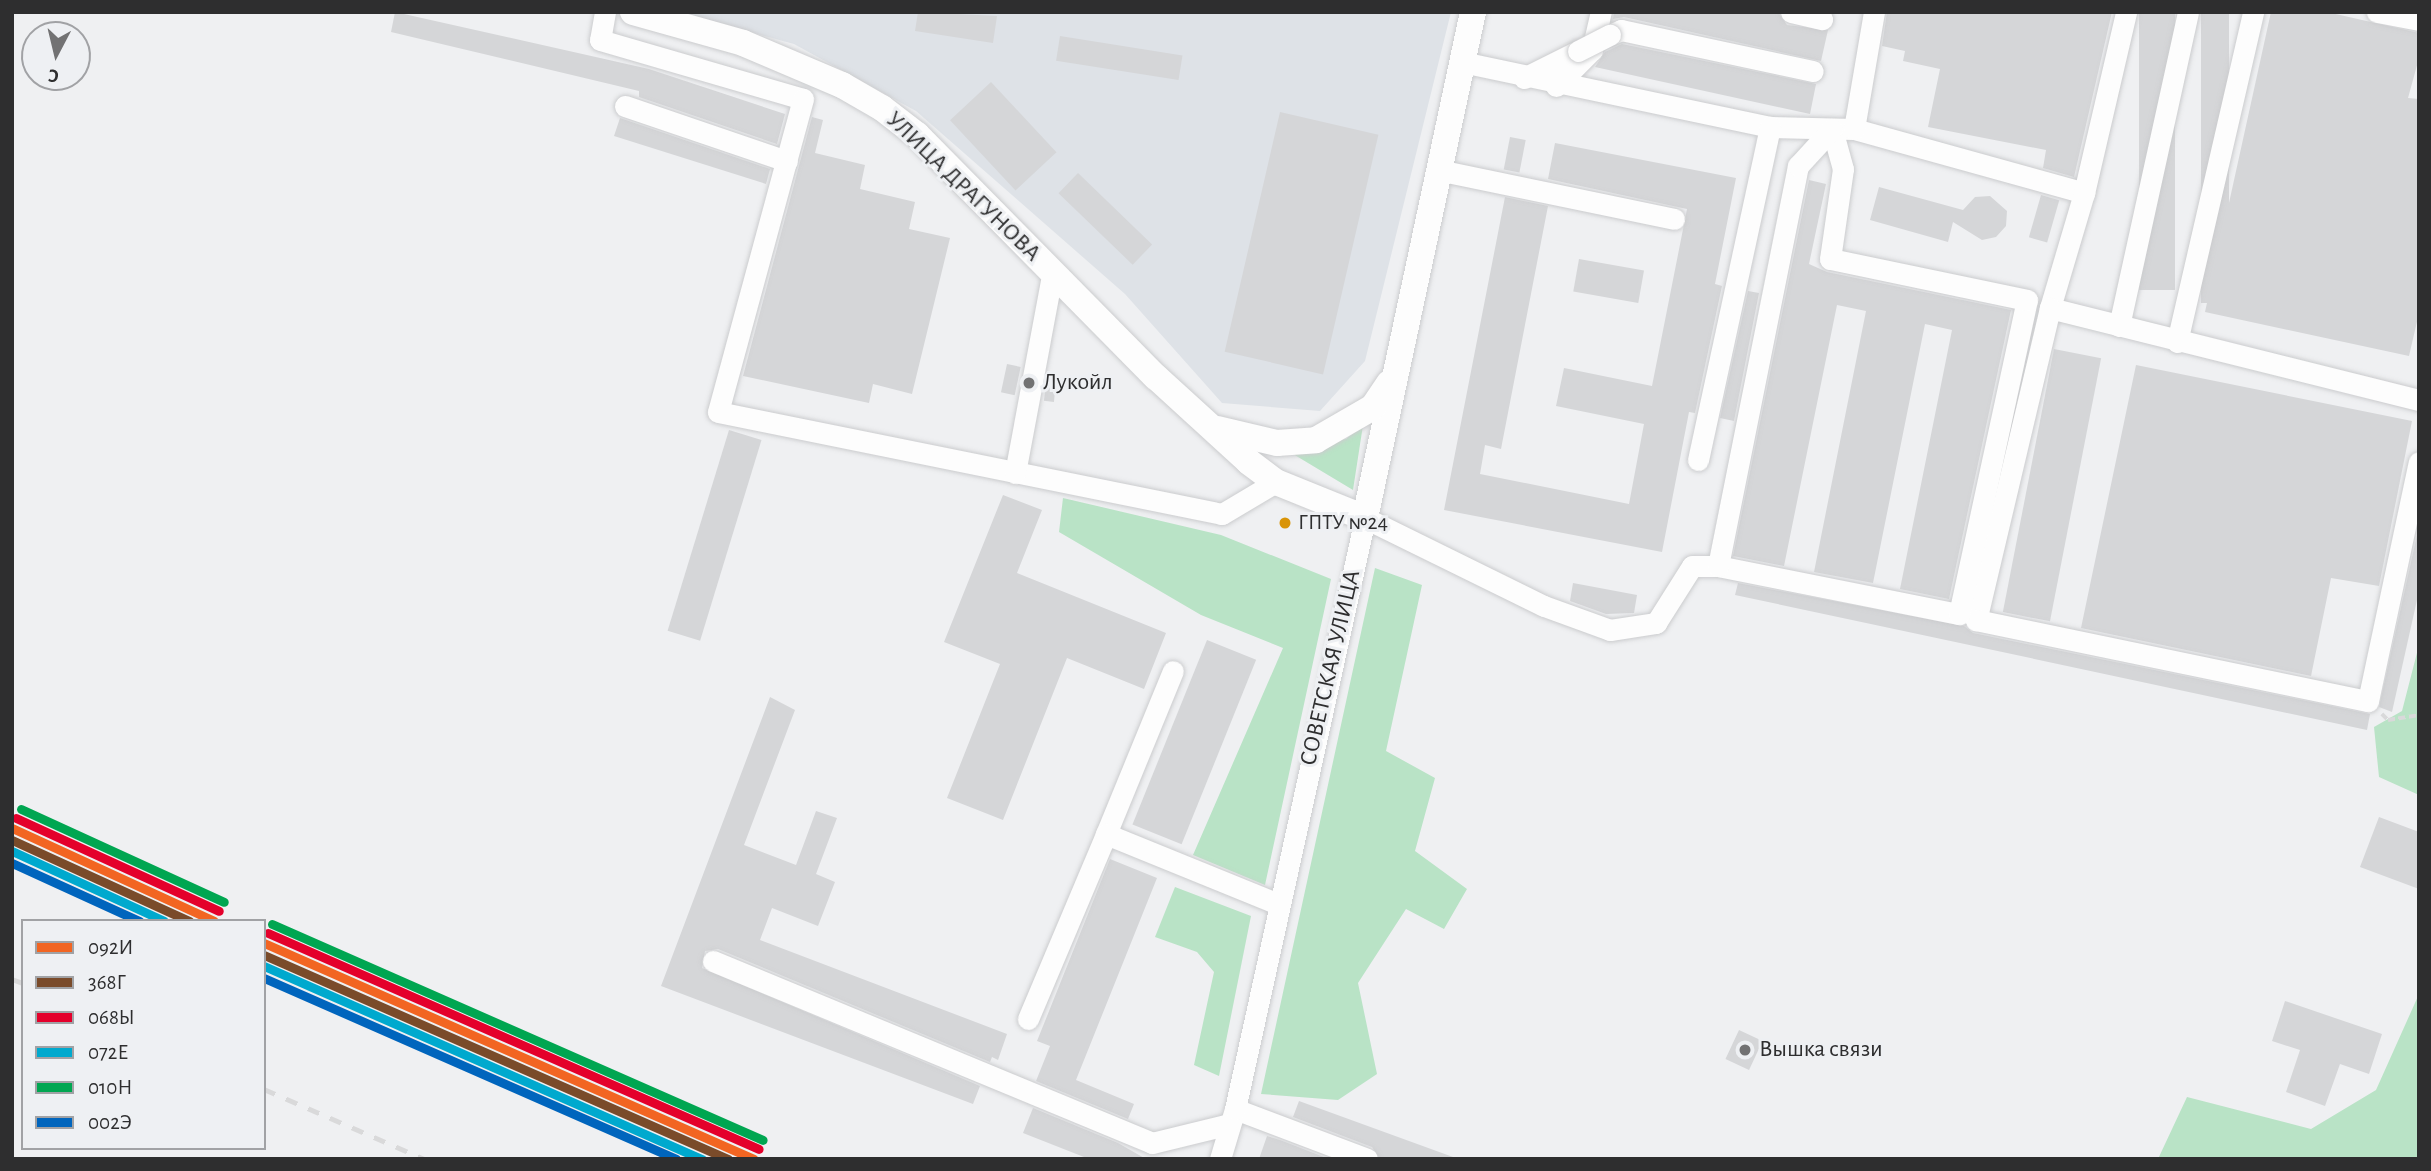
<!DOCTYPE html>
<html>
<head>
<meta charset="utf-8">
<style>
  body { margin:0 }
  #map { position:relative; width:2431px; height:1171px; overflow:hidden; background:#eff0f2; font-family:"Alegreya Sans",sans-serif }
  div>[style] { position:absolute }
  [style*='--x'] { left:calc(var(--x)*1px); top:calc(var(--y)*1px); width:calc(var(--w)*1px); rotate:calc(var(--a)*1deg) }
  .built>* { inset:0; background:#dee2e7 }
  .green>* { inset:0; background:#b9e3c6 }
  .building>* { inset:0; background:#d5d6d8; transform-origin:0 0 }
  .path>* { height:3.5px; margin-top:-1.75px; transform-origin:0; background:repeating-linear-gradient(90deg,#d9d9da 0 7px,transparent 0 10.5px) }
  .roads { filter:drop-shadow(0 0 2px #cbccce) drop-shadow(0 0 2px #cbccce) }
  .minor>* { height:21px; margin:-10.5px; padding:0 10.5px; transform-origin:10.5px; border-radius:10.5px; background:#fdfdfd }
  .major>* { height:26px; margin:-13px; padding:0 13px; transform-origin:13px; border-radius:13px; background:#fdfdfd }
  .rail>* { height:5px; margin-top:-2.5px; transform-origin:0; background:repeating-linear-gradient(90deg,#d9d9da 0 12px,transparent 0 24px) }
  .bridges { filter:drop-shadow(0 0 2px #cbccce) drop-shadow(0 0 2px #cbccce) }
  .minor-bridge>* { height:21px; margin:-10.5px; padding:0 10.5px; transform-origin:10.5px; border-radius:10.5px; background:#fdfdfd }
  .rail-1>* { height:9px; margin:-4.5px; padding:0 4.5px; transform-origin:4.5px; border-radius:4.5px; background:#f26522 }
  .rail-2>* { height:9px; margin:-4.5px; padding:0 4.5px; transform-origin:4.5px; border-radius:4.5px; background:#7a4b2a }
  .rail-3>* { height:9px; margin:-4.5px; padding:0 4.5px; transform-origin:4.5px; border-radius:4.5px; background:#e4002b }
  .rail-4>* { height:9px; margin:-4.5px; padding:0 4.5px; transform-origin:4.5px; border-radius:4.5px; background:#00a9ce }
  .rail-5>* { height:9px; margin:-4.5px; padding:0 4.5px; transform-origin:4.5px; border-radius:4.5px; background:#00a651 }
  .rail-6>* { height:9px; margin:-4.5px; padding:0 4.5px; transform-origin:4.5px; border-radius:4.5px; background:#0065bd }
  .dots>* { width:19px; height:19px; translate:-50% -50%; box-sizing:border-box; border:4px solid #eef0f3; border-radius:50% }
  span { translate:-50% -50%; white-space:nowrap; text-align:center; line-height:1.15; -webkit-text-stroke:6px #eef0f3; paint-order:stroke }
  .bus-label { font-size:22px; color:#2e2e2f }
  .left { translate:0 -50%; text-align:left }
  .street-label { font-size:24px; color:#2e2e2f }
  .poi-label { font-size:24px; color:#2e2e2f }
  .frame { position:absolute; inset:0; border:14px solid #2e2e2f; pointer-events:none }
  .legend { position:absolute; left:21px; top:919px; width:245px; height:231px; box-sizing:border-box; background:#eef0f3; border:2px solid #a1a2a5; margin:0; padding:9px 12px; list-style:none; font-size:21px; color:#2e2e2f }
  .legend li { display:flex; align-items:center; gap:14px; height:35px }
  .legend b { width:35px; border:2px solid #a1a2a5 }
  .north { position:absolute; left:21px; top:21px; width:70px; height:70px; box-sizing:border-box; background:#eef0f3; border:2px solid #a1a2a5; border-radius:50%; rotate:187deg; font-size:19px; font-weight:700; line-height:28px; text-align:center; color:#2e2e2f }
  .north::after { content:''; display:block; margin:auto; width:24px; height:32px; background:#727273; clip-path:polygon(50% 0,100% 100%,50% 72%,0 100%) }
</style>
</head>
<body>
<div id="map">
  <div class="built">
    <div style="clip-path:polygon(678px 12px,1451px 12px,1365px 361px,1320px 411px,1222px 403px,1125px 294px,916px 111px,794px 44px)"></div>
  </div>
  <div class="green">
    <div style="clip-path:polygon(1363px 425px,1353px 490px,1283px 448px,1346px 439px)"></div>
    <div style="clip-path:polygon(1063px 498px,1221px 535px,1331px 579px,1265px 885px,1193px 855px,1283px 648px,1201px 615px,1059px 532px)"></div>
    <div style="clip-path:polygon(1375px 568px,1422px 585px,1386px 751px,1435px 778px,1415px 851px,1467px 889px,1444px 929px,1406px 909px,1358px 983px,1377px 1074px,1338px 1100px,1261px 1094px)"></div>
    <div style="clip-path:polygon(2419px 645px,2419px 795px,2379px 777px,2374px 727px,2402px 711px)"></div>
    <div style="clip-path:polygon(1175px 887px,1251px 916px,1219px 1076px,1194px 1065px,1214px 972px,1197px 952px,1155px 937px)"></div>
    <div style="clip-path:polygon(2419px 994px,2419px 1159px,2158px 1159px,2187px 1097px,2311px 1129px,2376px 1090px)"></div>
  </div>
  <div class="building">
    <div style="clip-path:polygon(395px 12px,649px 69px,785px 114px,777px 144px,639px 97px,639px 91px,391px 32px)"></div>
    <div style="clip-path:polygon(918px 12px,997px 16px,993px 43px,915px 31px)"></div>
    <div style="clip-path:polygon(1614px 12px,1778px 12px,1787px 25px,1828px 30px,1821px 61px,1624px 17px,1613px 19px)"></div>
    <div style="clip-path:polygon(1887px 12px,2112px 12px,2074px 177px,2043px 168px,2046px 150px,1928px 127px,1940px 69px,1903px 61px,1905px 51px,1882px 46px)"></div>
    <div style="left:2139px;top:12px;width:36px;height:278px"></div>
    <div style="left:2201px;top:12px;width:28px;height:291px"></div>
    <div style="clip-path:polygon(2271px 12px,2327px 12px,2419px 33px,2419px 58px,2408px 98px,2419px 99px,2419px 313px,2409px 356px,2205px 312px)"></div>
    <div style="left:1060px;top:36px;width:124px;height:25px;rotate:9deg"></div>
    <div style="clip-path:polygon(1622px 44px,1816px 84px,1810px 114px,1595px 67px,1605px 52px)"></div>
    <div style="left:991px;top:82px;width:96px;height:56px;rotate:47deg"></div>
    <div style="left:1280px;top:112px;width:101px;height:246px;rotate:13deg"></div>
    <div style="clip-path:polygon(812px 117px,823px 120px,815px 153px,865px 165px,860px 189px,915px 202px,909px 229px,950px 238px,912px 394px,873px 384px,869px 403px,743px 376px)"></div>
    <div style="clip-path:polygon(620px 118px,770px 169px,766px 184px,614px 136px)"></div>
    <div style="left:1510px;top:137px;width:16px;height:33px;rotate:11deg"></div>
    <div style="clip-path:polygon(1555px 143px,1736px 178px,1715px 284px,1722px 286px,1695px 413px,1689px 412px,1662px 552px,1444px 510px,1505px 197px,1548px 206px,1501px 449px,1485px 445px,1480px 474px,1629px 504px,1644px 424px,1556px 406px,1564px 368px,1652px 386px,1687px 209px,1548px 179px)"></div>
    <div style="left:1078px;top:173px;width:103px;height:28px;rotate:44deg"></div>
    <div style="clip-path:polygon(1809px 180px,1826px 184px,1809px 264px,1827px 272px,2011px 310px,1949px 599px,1900px 589px,1952px 330px,1925px 324px,1873px 583px,1814px 572px,1866px 311px,1837px 305px,1784px 566px,1733px 556px)"></div>
    <div style="clip-path:polygon(1879px 187px,1963px 210px,1975px 197px,1990px 196px,2007px 211px,2006px 226px,1996px 237px,1982px 240px,1953px 222px,1948px 242px,1870px 220px)"></div>
    <div style="left:2041px;top:195px;width:19px;height:44px;rotate:16deg"></div>
    <div style="left:1579px;top:259px;width:66px;height:33px;rotate:10deg"></div>
    <div style="clip-path:polygon(1748px 291px,1759px 293px,1734px 421px,1720px 418px)"></div>
    <div style="left:2054px;top:349px;width:48px;height:268px;rotate:11deg"></div>
    <div style="left:1007px;top:364px;width:14px;height:29px;rotate:12deg"></div>
    <div style="clip-path:polygon(2136px 365px,2412px 421px,2379px 586px,2331px 578px,2311px 676px,2081px 628px)"></div>
    <div style="left:1047px;top:372px;width:10px;height:29px;rotate:6deg"></div>
    <div style="left:729px;top:430px;width:34px;height:210px;rotate:17deg"></div>
    <div style="clip-path:polygon(1003px 495px,1042px 510px,1017px 573px,1166px 633px,1144px 689px,1067px 658px,1003px 820px,947px 798px,1000px 664px,944px 642px)"></div>
    <div style="clip-path:polygon(2419px 526px,2419px 591px,2392px 712px,2379px 707px)"></div>
    <div style="clip-path:polygon(1573px 583px,1637px 595px,1634px 613px,1606px 614px,1570px 601px)"></div>
    <div style="clip-path:polygon(1738px 583px,1964px 626px,1973px 633px,2370px 714px,2367px 730px,1735px 595px)"></div>
    <div style="left:1207px;top:640px;width:53px;height:199px;rotate:22deg"></div>
    <div style="clip-path:polygon(770px 697px,795px 710px,744px 845px,796px 865px,816px 811px,837px 818px,816px 874px,835px 882px,818px 926px,772px 908px,760px 940px,1007px 1034px,998px 1060px,992px 1057px,990px 1062px,718px 949px,705px 951px,702px 968px,980px 1086px,973px 1104px,661px 986px)"></div>
    <div style="clip-path:polygon(2379px 817px,2419px 832px,2419px 889px,2360px 867px)"></div>
    <div style="clip-path:polygon(1110px 859px,1157px 878px,1076px 1080px,1134px 1104px,1128px 1119px,1036px 1081px,1050px 1046px,1037px 1041px)"></div>
    <div style="clip-path:polygon(2285px 1001px,2382px 1034px,2369px 1074px,2340px 1064px,2325px 1106px,2286px 1092px,2300px 1050px,2272px 1041px)"></div>
    <div style="left:1739px;top:1030px;width:26px;height:32px;rotate:25deg"></div>
    <div style="clip-path:polygon(1299px 1101px,1453px 1157px,1453px 1159px,1380px 1159px,1372px 1147px,1293px 1117px)"></div>
    <div style="clip-path:polygon(1033px 1108px,1118px 1143px,1146px 1159px,1089px 1159px,1023px 1133px)"></div>
    <div style="clip-path:polygon(1267px 1136px,1280px 1140px,1329px 1159px,1259px 1159px)"></div>
  </div>
  <div class="path">
    <div style="--x:2382;--y:714;--w:8;--a:45"></div>
    <div style="--x:2388;--y:720;--w:31;--a:-9"></div>
  </div>
  <div class="roads">
    <div class="minor">
      <div style="--x:605;--y:12;--w:28;--a:100"></div>
      <div style="--x:600;--y:40;--w:211;--a:16.2"></div>
      <div style="--x:803;--y:99;--w:324;--a:105.2"></div>
      <div style="--x:718;--y:412;--w:514;--a:11.44"></div>
      <div style="--x:1222;--y:514;--w:63;--a:-30.7"></div>
      <div style="--x:1791;--y:12;--w:32;--a:13"></div>
      <div style="--x:2377;--y:12;--w:43;--a:10.8"></div>
      <div style="--x:1610;--y:35;--w:12;--a:-24"></div>
      <div style="--x:1621;--y:30;--w:196;--a:12.1"></div>
      <div style="--x:1462;--y:62;--w:315;--a:11.9"></div>
      <div style="--x:1770;--y:127;--w:84;--a:1.4"></div>
      <div style="--x:1854;--y:129;--w:239;--a:15.5"></div>
      <div style="--x:2084;--y:193;--w:120;--a:106.5"></div>
      <div style="--x:2050;--y:308;--w:380;--a:14"></div>
      <div style="--x:1524;--y:78;--w:60;--a:-26.6"></div>
      <div style="--x:1556;--y:86;--w:51;--a:-45"></div>
      <div style="--x:1592;--y:50;--w:39;--a:-77"></div>
      <div style="--x:625;--y:106;--w:171;--a:18.8"></div>
      <div style="--x:1854;--y:129;--w:119;--a:-80.3"></div>
      <div style="--x:1438;--y:170;--w:241;--a:11.7"></div>
      <div style="--x:2084;--y:193;--w:186;--a:-76.9"></div>
      <div style="--x:2050;--y:308;--w:321;--a:103.3"></div>
      <div style="--x:1976;--y:620;--w:400;--a:11.7"></div>
      <div style="--x:2368;--y:701;--w:244;--a:-78"></div>
      <div style="--x:2119;--y:326;--w:321;--a:-77.6"></div>
      <div style="--x:2177;--y:342;--w:339;--a:-77"></div>
      <div style="--x:1698;--y:460;--w:341;--a:-77.8"></div>
      <div style="--x:1015;--y:473;--w:201;--a:-79.4"></div>
      <div style="--x:1718;--y:566;--w:246;--a:11.3"></div>
      <div style="--x:1959;--y:614;--w:321;--a:-77.8"></div>
      <div style="--x:2027;--y:300;--w:201;--a:-168.2"></div>
      <div style="--x:1830;--y:259;--w:91;--a:-81.8"></div>
      <div style="--x:1843;--y:169;--w:41;--a:-105.4"></div>
      <div style="--x:1106;--y:834;--w:176;--a:-67.7"></div>
      <div style="--x:713;--y:961;--w:475;--a:22.5"></div>
      <div style="--x:1152;--y:1143;--w:80;--a:-13.7"></div>
      <div style="--x:1028;--y:1019;--w:201;--a:-67.1"></div>
      <div style="--x:1106;--y:834;--w:186;--a:22.1"></div>
      <div style="--x:1235;--y:1109;--w:141;--a:20.7"></div>
      <div style="--x:1220;--y:1159;--w:52;--a:-73.3"></div>
      <div style="--x:1235;--y:1109;--w:605;--a:-77.59"></div>
      <div style="--x:1365;--y:518;--w:199;--a:26.2"></div>
      <div style="--x:1544;--y:606;--w:70;--a:20"></div>
      <div style="--x:1610;--y:630;--w:47;--a:-8.7"></div>
      <div style="--x:1656;--y:623;--w:67;--a:-57.7"></div>
      <div style="--x:1692;--y:566;--w:26;--a:0"></div>
      <div style="--x:1718;--y:566;--w:408;--a:-78.7"></div>
      <div style="--x:1798;--y:166;--w:50;--a:-47.4"></div>
    </div>
    <div class="major">
      <div style="--x:633;--y:12;--w:114;--a:15.7"></div>
      <div style="--x:743;--y:43;--w:108;--a:23"></div>
      <div style="--x:842;--y:85;--w:46;--a:29.9"></div>
      <div style="--x:882;--y:108;--w:44;--a:37.6"></div>
      <div style="--x:917;--y:135;--w:340;--a:45.4"></div>
      <div style="--x:1156;--y:377;--w:126;--a:42.4"></div>
      <div style="--x:1249;--y:462;--w:34;--a:37"></div>
      <div style="--x:1276;--y:482;--w:96;--a:22"></div>
      <div style="--x:1365;--y:518;--w:517;--a:-77.95"></div>
      <div style="--x:1217;--y:429;--w:62;--a:13.1"></div>
      <div style="--x:1277;--y:443;--w:39;--a:-4"></div>
      <div style="--x:1316;--y:440;--w:66;--a:-30.1"></div>
      <div style="--x:1373;--y:407;--w:29;--a:-56"></div>
    </div>
  </div>
  <div class="rail">
    <div style="--x:12;--y:979;--w:12;--a:20"></div>
    <div style="--x:264;--y:1089;--w:175;--a:23.6"></div>
  </div>
  <div class="bridges">
    <div class="minor-bridge">
      <div style="--x:1578;--y:51;--w:36;--a:-27"></div>
    </div>
  </div>
  <div class="rail-1">
    <div style="--x:12;--y:828;--w:222;--a:24.7"></div>
    <div style="--x:264;--y:943;--w:535;--a:23.79"></div>
  </div>
  <div class="rail-2">
    <div style="--x:12;--y:840;--w:195;--a:24.6"></div>
    <div style="--x:264;--y:955;--w:507;--a:23.73"></div>
  </div>
  <div class="rail-3">
    <div style="--x:16;--y:818;--w:223;--a:24.6"></div>
    <div style="--x:268;--y:933;--w:536;--a:23.75"></div>
  </div>
  <div class="rail-4">
    <div style="--x:12;--y:851;--w:167;--a:24.7"></div>
    <div style="--x:264;--y:966;--w:479;--a:23.8"></div>
  </div>
  <div class="rail-5">
    <div style="--x:21;--y:809;--w:223;--a:24.6"></div>
    <div style="--x:272;--y:924;--w:536;--a:23.75"></div>
  </div>
  <div class="rail-6">
    <div style="--x:12;--y:863;--w:140;--a:24.5"></div>
    <div style="--x:264;--y:978;--w:450;--a:23.7"></div>
  </div>
  <div class="dots">
    <div style="left:1029px;top:383px;background:#727273"></div>
    <div style="left:1285px;top:523px;background:#d99407"></div>
    <div style="left:1745px;top:1050px;background:#727273"></div>
  </div>
  <div class="bus-label">
    <span class="left" style="left:1298px;top:523px">ГПТУ №24</span>
  </div>
  <div class="street-label">
    <span style="left:963px;top:187px;rotate:44deg">УЛИЦА ДРАГУНОВА</span>
    <span style="left:1331px;top:668px;rotate:-77deg">СОВЕТСКАЯ УЛИЦА</span>
  </div>
  <div class="poi-label">
    <span class="left" style="left:1043px;top:383px">Лукойл</span>
    <span class="left" style="left:1759px;top:1050px">Вышка связи</span>
  </div>
  <div class="frame"></div>
  <ul class="legend">
  <li><b style="height:9px;background:#f26522"></b>092И</li>
  <li><b style="height:9px;background:#7a4b2a"></b>368Г</li>
  <li><b style="height:9px;background:#e4002b"></b>068Ы</li>
  <li><b style="height:9px;background:#00a9ce"></b>072Е</li>
  <li><b style="height:9px;background:#00a651"></b>010Н</li>
  <li><b style="height:9px;background:#0065bd"></b>002Э</li>
  </ul>
  <div class="north">С</div>
</div>
</body>
</html>
